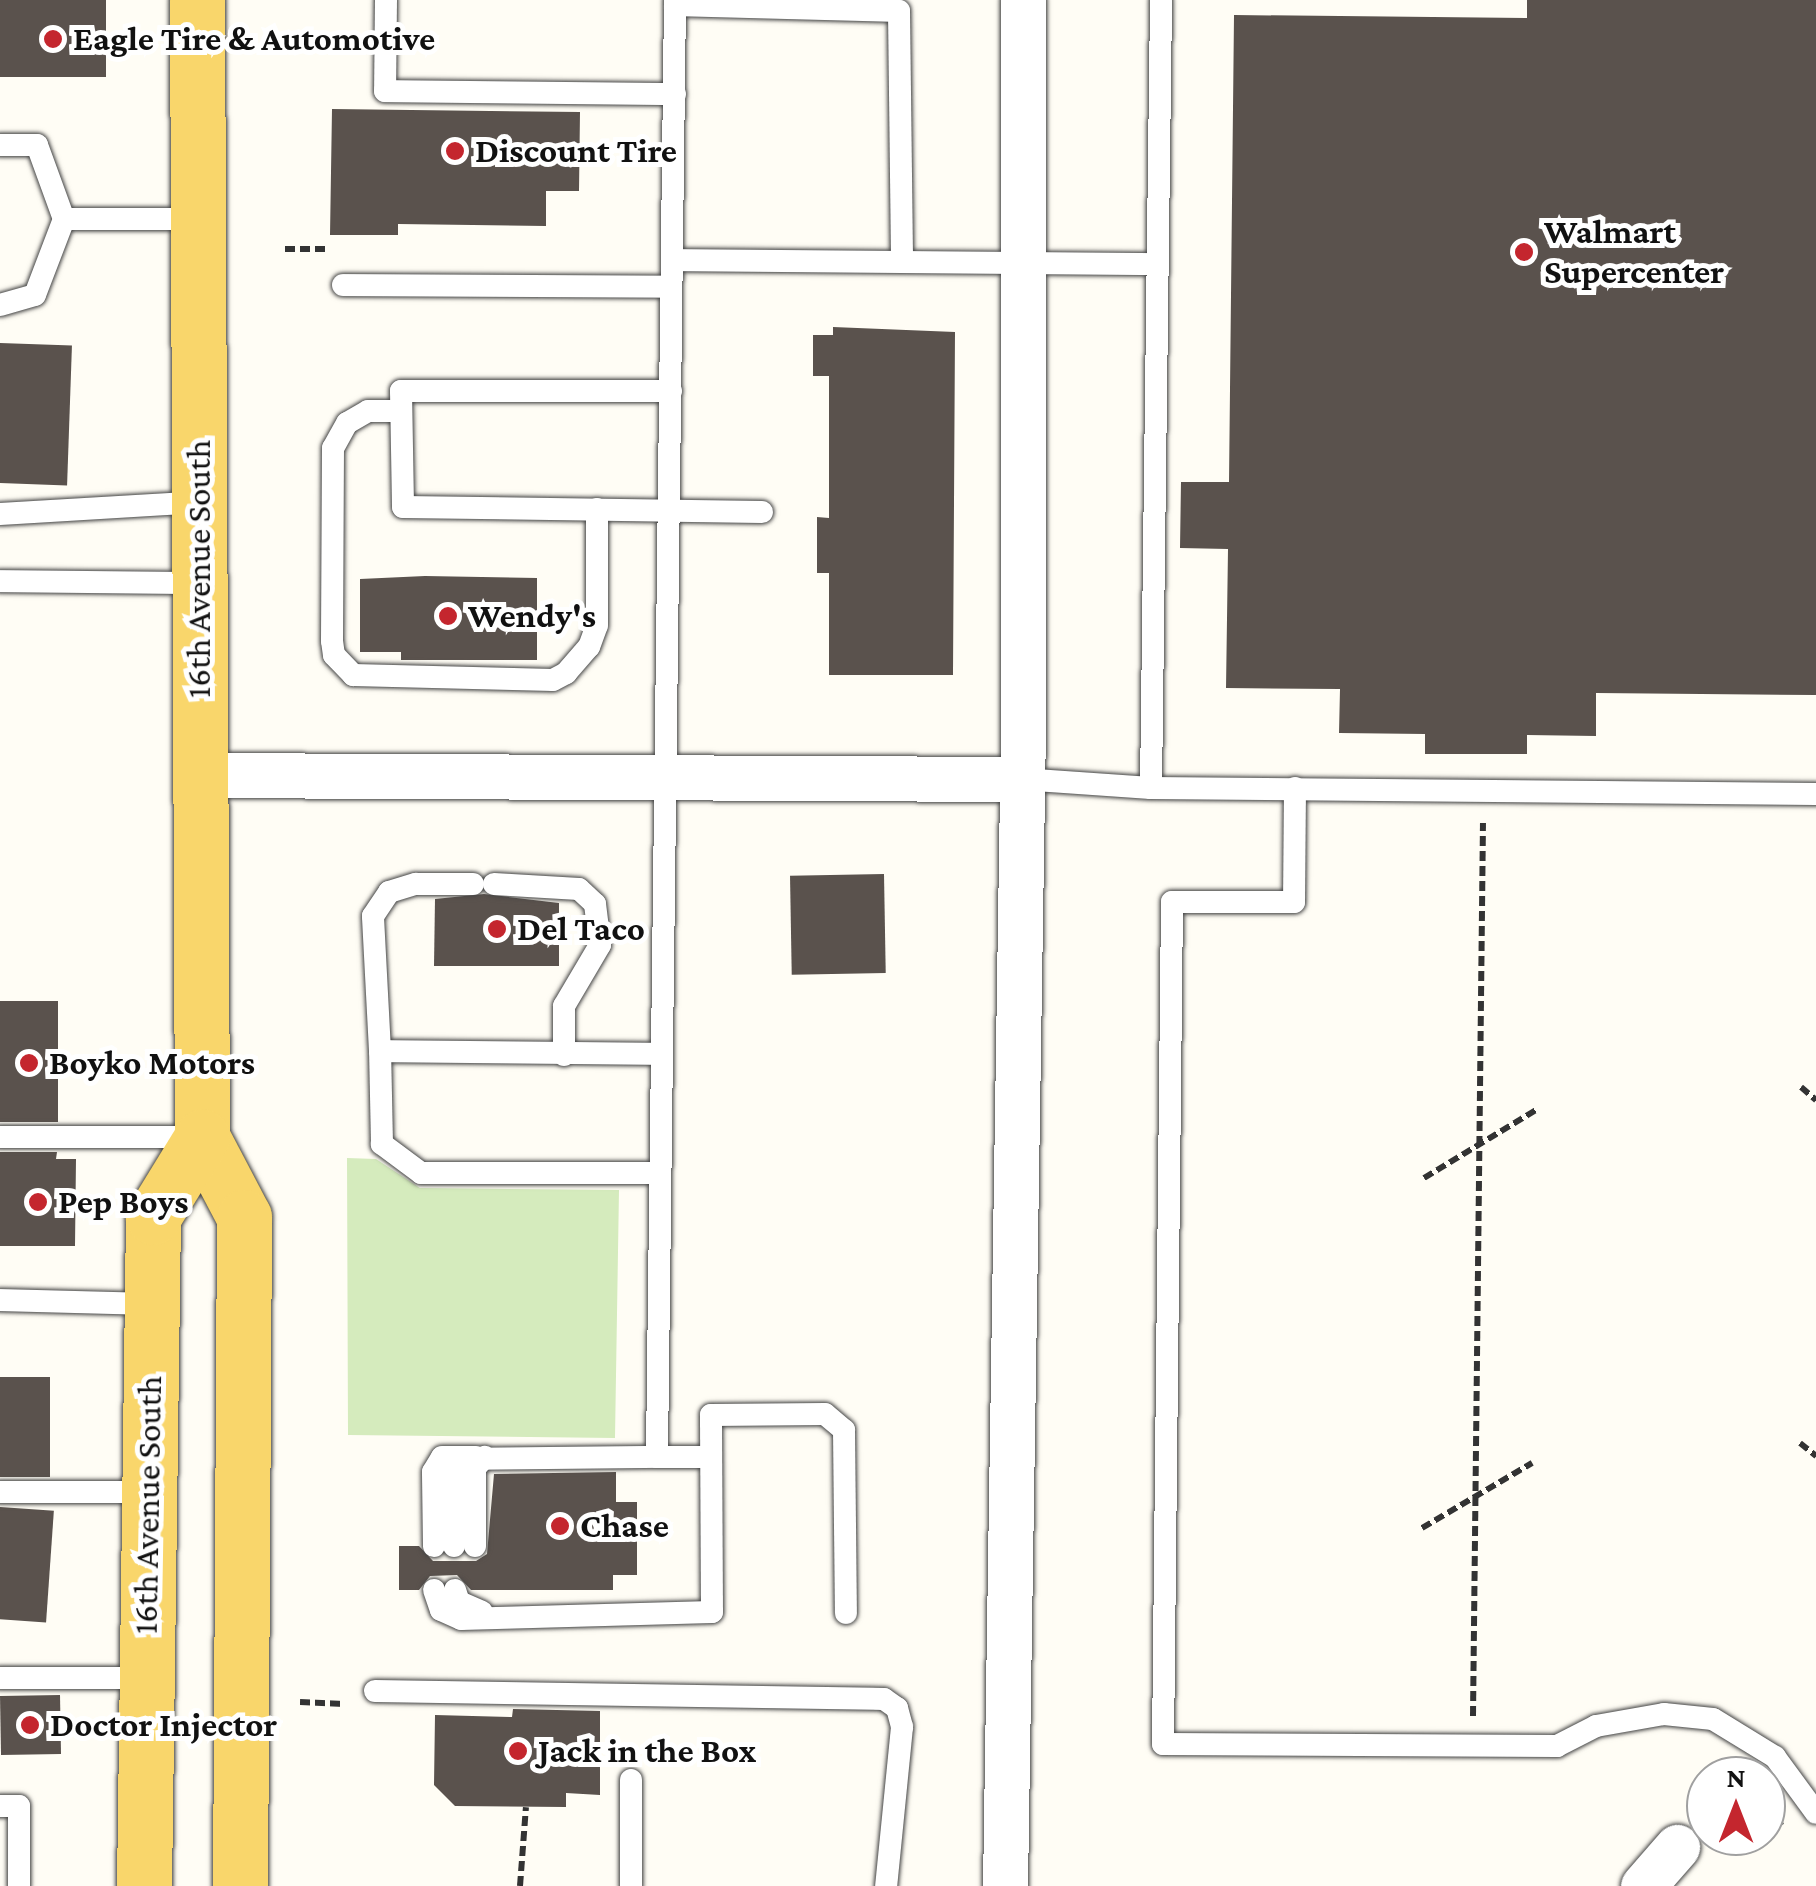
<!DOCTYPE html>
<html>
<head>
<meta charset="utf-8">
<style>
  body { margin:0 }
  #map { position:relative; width:1816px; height:1886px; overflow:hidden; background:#fffdf5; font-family:"Crimson Pro",serif }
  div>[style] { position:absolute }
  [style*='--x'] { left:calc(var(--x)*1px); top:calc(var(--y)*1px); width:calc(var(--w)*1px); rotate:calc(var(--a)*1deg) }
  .green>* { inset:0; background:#d5ebbd }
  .building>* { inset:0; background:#5a524d; transform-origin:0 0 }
  .path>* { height:6px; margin-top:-3px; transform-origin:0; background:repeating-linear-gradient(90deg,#333 0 10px,transparent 0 15px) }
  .roads { filter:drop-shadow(0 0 2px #444) drop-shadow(0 0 2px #444) }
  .service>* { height:22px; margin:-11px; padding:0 11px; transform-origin:11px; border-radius:11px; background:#fff }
  .minor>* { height:45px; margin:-22.5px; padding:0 22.5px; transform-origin:22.5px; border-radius:22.5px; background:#fff }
  .primary>* { height:55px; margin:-27.5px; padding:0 27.5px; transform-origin:27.5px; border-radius:27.5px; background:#f9d66b }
  .dots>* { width:28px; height:28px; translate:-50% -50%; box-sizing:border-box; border:5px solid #fff; border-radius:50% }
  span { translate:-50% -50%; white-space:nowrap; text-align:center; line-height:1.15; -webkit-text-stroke:10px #fff; paint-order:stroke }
  .poi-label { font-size:35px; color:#111; font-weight:700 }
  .left { translate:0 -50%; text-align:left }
  .street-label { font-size:35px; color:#111 }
  .north { position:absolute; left:1686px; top:1756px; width:100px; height:100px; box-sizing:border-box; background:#fff; border:2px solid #a0a0a0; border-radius:50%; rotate:0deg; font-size:28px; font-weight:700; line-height:40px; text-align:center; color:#111 }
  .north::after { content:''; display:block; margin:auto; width:35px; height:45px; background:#c4262e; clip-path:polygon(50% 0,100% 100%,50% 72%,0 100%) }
</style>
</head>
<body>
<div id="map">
  <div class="green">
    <div style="clip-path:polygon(347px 1158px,376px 1159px,420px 1188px,619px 1190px,615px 1438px,348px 1435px)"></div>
  </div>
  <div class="building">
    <div style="left:0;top:0;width:106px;height:77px"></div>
    <div style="clip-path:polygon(1527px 0,1816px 0,1816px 695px,1596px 693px,1596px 736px,1527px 735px,1527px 754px,1425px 754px,1425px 734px,1339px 733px,1340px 689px,1226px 688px,1228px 549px,1180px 548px,1181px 482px,1229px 482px,1234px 15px,1527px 18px)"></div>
    <div style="clip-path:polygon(332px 109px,580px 112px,579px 191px,546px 191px,546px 226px,398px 224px,398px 235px,330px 235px)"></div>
    <div style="clip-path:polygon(833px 327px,955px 332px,953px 675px,829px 675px,829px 573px,817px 573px,817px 517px,829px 518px,829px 376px,813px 376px,813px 335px,833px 335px)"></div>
    <div style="left:0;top:343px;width:72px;height:140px;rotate:2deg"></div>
    <div style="clip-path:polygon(425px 576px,537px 578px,537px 660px,401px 660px,401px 652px,360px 652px,360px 579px)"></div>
    <div style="left:884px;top:874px;width:99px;height:94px;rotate:89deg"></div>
    <div style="clip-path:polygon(484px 894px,559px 903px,559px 966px,434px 966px,435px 899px)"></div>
    <div style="left:0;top:1001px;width:58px;height:121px"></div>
    <div style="clip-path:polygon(0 1152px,57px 1152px,56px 1159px,76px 1159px,75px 1246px,0 1246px)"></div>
    <div style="left:0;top:1377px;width:50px;height:100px"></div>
    <div style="clip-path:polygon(616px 1472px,616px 1502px,637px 1502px,637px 1575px,613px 1575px,613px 1590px,471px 1590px,457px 1575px,430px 1576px,419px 1590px,399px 1590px,399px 1546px,419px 1546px,433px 1561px,476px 1561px,487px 1554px,494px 1474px)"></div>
    <div style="left:0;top:1507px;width:54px;height:112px;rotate:4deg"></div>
    <div style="left:60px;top:1695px;width:59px;height:60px;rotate:89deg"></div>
    <div style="clip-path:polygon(513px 1709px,600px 1711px,600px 1795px,566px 1793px,566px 1807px,455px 1806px,434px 1785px,435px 1715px,512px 1717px)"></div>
  </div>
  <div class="path">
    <div style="--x:285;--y:249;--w:41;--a:0"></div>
    <div style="--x:1801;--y:1087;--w:20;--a:41"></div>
    <div style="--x:1424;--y:1178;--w:131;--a:-31.3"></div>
    <div style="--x:1800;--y:1443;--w:21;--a:39"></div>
    <div style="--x:1422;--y:1528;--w:128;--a:-30.6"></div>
    <div style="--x:300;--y:1702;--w:44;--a:2.6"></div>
    <div style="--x:1473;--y:1716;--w:893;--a:-89.36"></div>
    <div style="--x:1766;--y:1828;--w:18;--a:-22"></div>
    <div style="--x:520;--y:1886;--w:79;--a:-85.7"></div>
  </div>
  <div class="roads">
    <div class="service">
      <div style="--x:386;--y:0;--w:91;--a:90.6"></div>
      <div style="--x:385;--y:91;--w:290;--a:0.6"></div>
      <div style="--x:675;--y:0;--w:1457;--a:90.71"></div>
      <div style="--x:657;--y:1457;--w:54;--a:0"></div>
      <div style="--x:675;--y:5;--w:224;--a:1.5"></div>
      <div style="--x:899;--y:11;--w:251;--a:89.3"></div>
      <div style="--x:0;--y:145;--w:37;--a:0"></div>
      <div style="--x:37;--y:145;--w:79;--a:70"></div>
      <div style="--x:64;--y:219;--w:81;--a:110.9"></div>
      <div style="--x:35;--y:295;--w:36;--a:164"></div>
      <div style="--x:64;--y:219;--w:134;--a:0"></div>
      <div style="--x:673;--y:260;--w:485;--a:0.5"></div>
      <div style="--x:343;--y:285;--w:328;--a:0.3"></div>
      <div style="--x:671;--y:391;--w:270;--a:180"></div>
      <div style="--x:401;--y:391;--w:116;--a:89"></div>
      <div style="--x:403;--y:507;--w:359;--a:0.8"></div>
      <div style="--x:401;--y:411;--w:33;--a:180"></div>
      <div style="--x:368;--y:411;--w:24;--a:150"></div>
      <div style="--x:347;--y:423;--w:29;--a:119"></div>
      <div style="--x:333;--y:448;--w:193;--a:90.3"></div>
      <div style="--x:332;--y:641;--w:14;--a:82"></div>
      <div style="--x:334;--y:655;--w:28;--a:46"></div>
      <div style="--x:353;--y:675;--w:200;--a:1.4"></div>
      <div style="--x:553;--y:680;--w:15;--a:-28"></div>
      <div style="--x:566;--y:673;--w:35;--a:-49"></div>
      <div style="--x:589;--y:647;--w:23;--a:-70"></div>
      <div style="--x:597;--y:625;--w:116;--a:-90"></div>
      <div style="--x:0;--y:514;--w:200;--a:-3.4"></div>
      <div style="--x:0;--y:581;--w:199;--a:0.6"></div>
      <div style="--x:1021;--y:779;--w:130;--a:4"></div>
      <div style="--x:1151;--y:788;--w:665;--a:0.52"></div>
      <div style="--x:1151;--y:788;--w:788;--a:-89.27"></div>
      <div style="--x:1295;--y:788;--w:114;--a:90.5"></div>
      <div style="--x:1294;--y:902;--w:122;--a:180"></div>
      <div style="--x:1172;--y:902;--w:842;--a:90.61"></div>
      <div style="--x:1163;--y:1744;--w:394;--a:0.3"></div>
      <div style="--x:1557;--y:1746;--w:44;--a:-27.1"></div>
      <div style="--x:1596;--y:1726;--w:69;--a:-10"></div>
      <div style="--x:1664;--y:1714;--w:49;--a:5.8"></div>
      <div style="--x:1713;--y:1719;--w:73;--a:31.5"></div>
      <div style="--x:1775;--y:1757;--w:69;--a:53.8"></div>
      <div style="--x:494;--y:884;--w:85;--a:3.4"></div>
      <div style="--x:579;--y:889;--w:22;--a:43"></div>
      <div style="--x:595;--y:904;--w:41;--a:83"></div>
      <div style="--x:600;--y:945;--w:71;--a:120.5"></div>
      <div style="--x:564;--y:1006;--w:49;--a:90"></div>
      <div style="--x:380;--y:1051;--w:135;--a:-93"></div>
      <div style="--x:373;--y:916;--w:29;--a:-56"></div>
      <div style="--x:389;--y:892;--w:28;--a:-17"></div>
      <div style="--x:416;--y:884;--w:57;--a:0"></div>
      <div style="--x:0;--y:1137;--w:198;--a:0"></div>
      <div style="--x:658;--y:1173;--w:237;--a:180"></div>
      <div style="--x:421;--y:1173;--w:49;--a:-143.4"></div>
      <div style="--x:382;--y:1144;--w:93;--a:-91.2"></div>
      <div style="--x:380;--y:1051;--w:281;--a:0.6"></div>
      <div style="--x:0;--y:1300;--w:150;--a:1.5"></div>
      <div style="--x:0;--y:1492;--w:148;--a:0"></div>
      <div style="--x:434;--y:1546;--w:74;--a:-90.8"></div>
      <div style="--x:433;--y:1472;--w:17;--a:-59"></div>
      <div style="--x:442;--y:1457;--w:34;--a:0"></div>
      <div style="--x:454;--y:1546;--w:71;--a:-90"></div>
      <div style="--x:454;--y:1475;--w:19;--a:-58"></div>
      <div style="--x:464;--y:1459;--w:193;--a:-0.6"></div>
      <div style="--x:475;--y:1546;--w:78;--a:-90"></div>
      <div style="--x:475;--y:1468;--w:15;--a:-48"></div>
      <div style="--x:434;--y:1590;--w:21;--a:71"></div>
      <div style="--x:441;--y:1610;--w:22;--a:24"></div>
      <div style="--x:461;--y:1619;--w:251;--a:-1.6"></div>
      <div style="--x:712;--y:1612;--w:197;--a:-90.3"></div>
      <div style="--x:711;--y:1415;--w:114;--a:-0.5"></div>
      <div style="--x:825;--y:1414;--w:25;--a:40"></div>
      <div style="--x:844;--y:1430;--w:183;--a:89.4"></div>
      <div style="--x:455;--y:1590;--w:13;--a:72"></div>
      <div style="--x:459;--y:1602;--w:25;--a:23"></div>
      <div style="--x:0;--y:1678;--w:146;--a:0"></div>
      <div style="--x:375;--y:1691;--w:509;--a:0.9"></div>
      <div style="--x:884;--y:1699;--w:16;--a:35"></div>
      <div style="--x:897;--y:1708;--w:20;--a:75"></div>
      <div style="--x:902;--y:1727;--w:160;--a:95.7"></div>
      <div style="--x:0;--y:1806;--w:19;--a:0"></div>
      <div style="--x:19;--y:1806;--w:80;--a:90"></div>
      <div style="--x:631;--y:1886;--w:106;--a:-90"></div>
    </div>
    <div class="minor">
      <div style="--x:199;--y:775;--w:822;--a:0.28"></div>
      <div style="--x:1005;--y:1886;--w:1159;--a:-89.11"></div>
      <div style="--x:1023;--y:727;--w:727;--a:-90"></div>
      <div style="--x:1643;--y:1886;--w:52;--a:-48.9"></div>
    </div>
    <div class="primary">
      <div style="--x:197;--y:0;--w:1137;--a:89.75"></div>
      <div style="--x:202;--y:1137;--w:90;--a:62.3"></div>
      <div style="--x:244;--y:1217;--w:669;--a:90.34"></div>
      <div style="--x:144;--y:1886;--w:669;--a:-89.23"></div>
      <div style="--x:153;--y:1217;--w:94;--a:-58.5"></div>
    </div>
  </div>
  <div class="dots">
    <div style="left:53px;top:39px;background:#c4262e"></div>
    <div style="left:455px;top:151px;background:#c4262e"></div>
    <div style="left:1524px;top:252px;background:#c4262e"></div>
    <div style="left:448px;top:616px;background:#c4262e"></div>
    <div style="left:497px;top:929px;background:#c4262e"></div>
    <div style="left:29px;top:1063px;background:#c4262e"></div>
    <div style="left:38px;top:1202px;background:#c4262e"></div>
    <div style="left:560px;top:1526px;background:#c4262e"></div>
    <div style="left:30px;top:1725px;background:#c4262e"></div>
    <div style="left:518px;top:1751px;background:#c4262e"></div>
  </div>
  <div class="poi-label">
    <span class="left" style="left:73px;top:39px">Eagle Tire &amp; Automotive</span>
    <span class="left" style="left:475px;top:151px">Discount Tire</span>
    <span class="left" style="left:1544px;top:252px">Walmart<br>Supercenter</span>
    <span class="left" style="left:468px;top:616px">Wendy's</span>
    <span class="left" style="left:517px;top:929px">Del Taco</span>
    <span class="left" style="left:49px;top:1063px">Boyko Motors</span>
    <span class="left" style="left:58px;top:1202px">Pep Boys</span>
    <span class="left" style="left:580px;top:1526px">Chase</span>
    <span class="left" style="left:50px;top:1725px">Doctor Injector</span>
    <span class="left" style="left:538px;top:1751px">Jack in the Box</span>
  </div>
  <div class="street-label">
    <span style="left:199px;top:569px;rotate:-90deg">16th Avenue South</span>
    <span style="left:148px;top:1505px;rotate:-89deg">16th Avenue South</span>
  </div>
  <div class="north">N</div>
</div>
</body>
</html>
